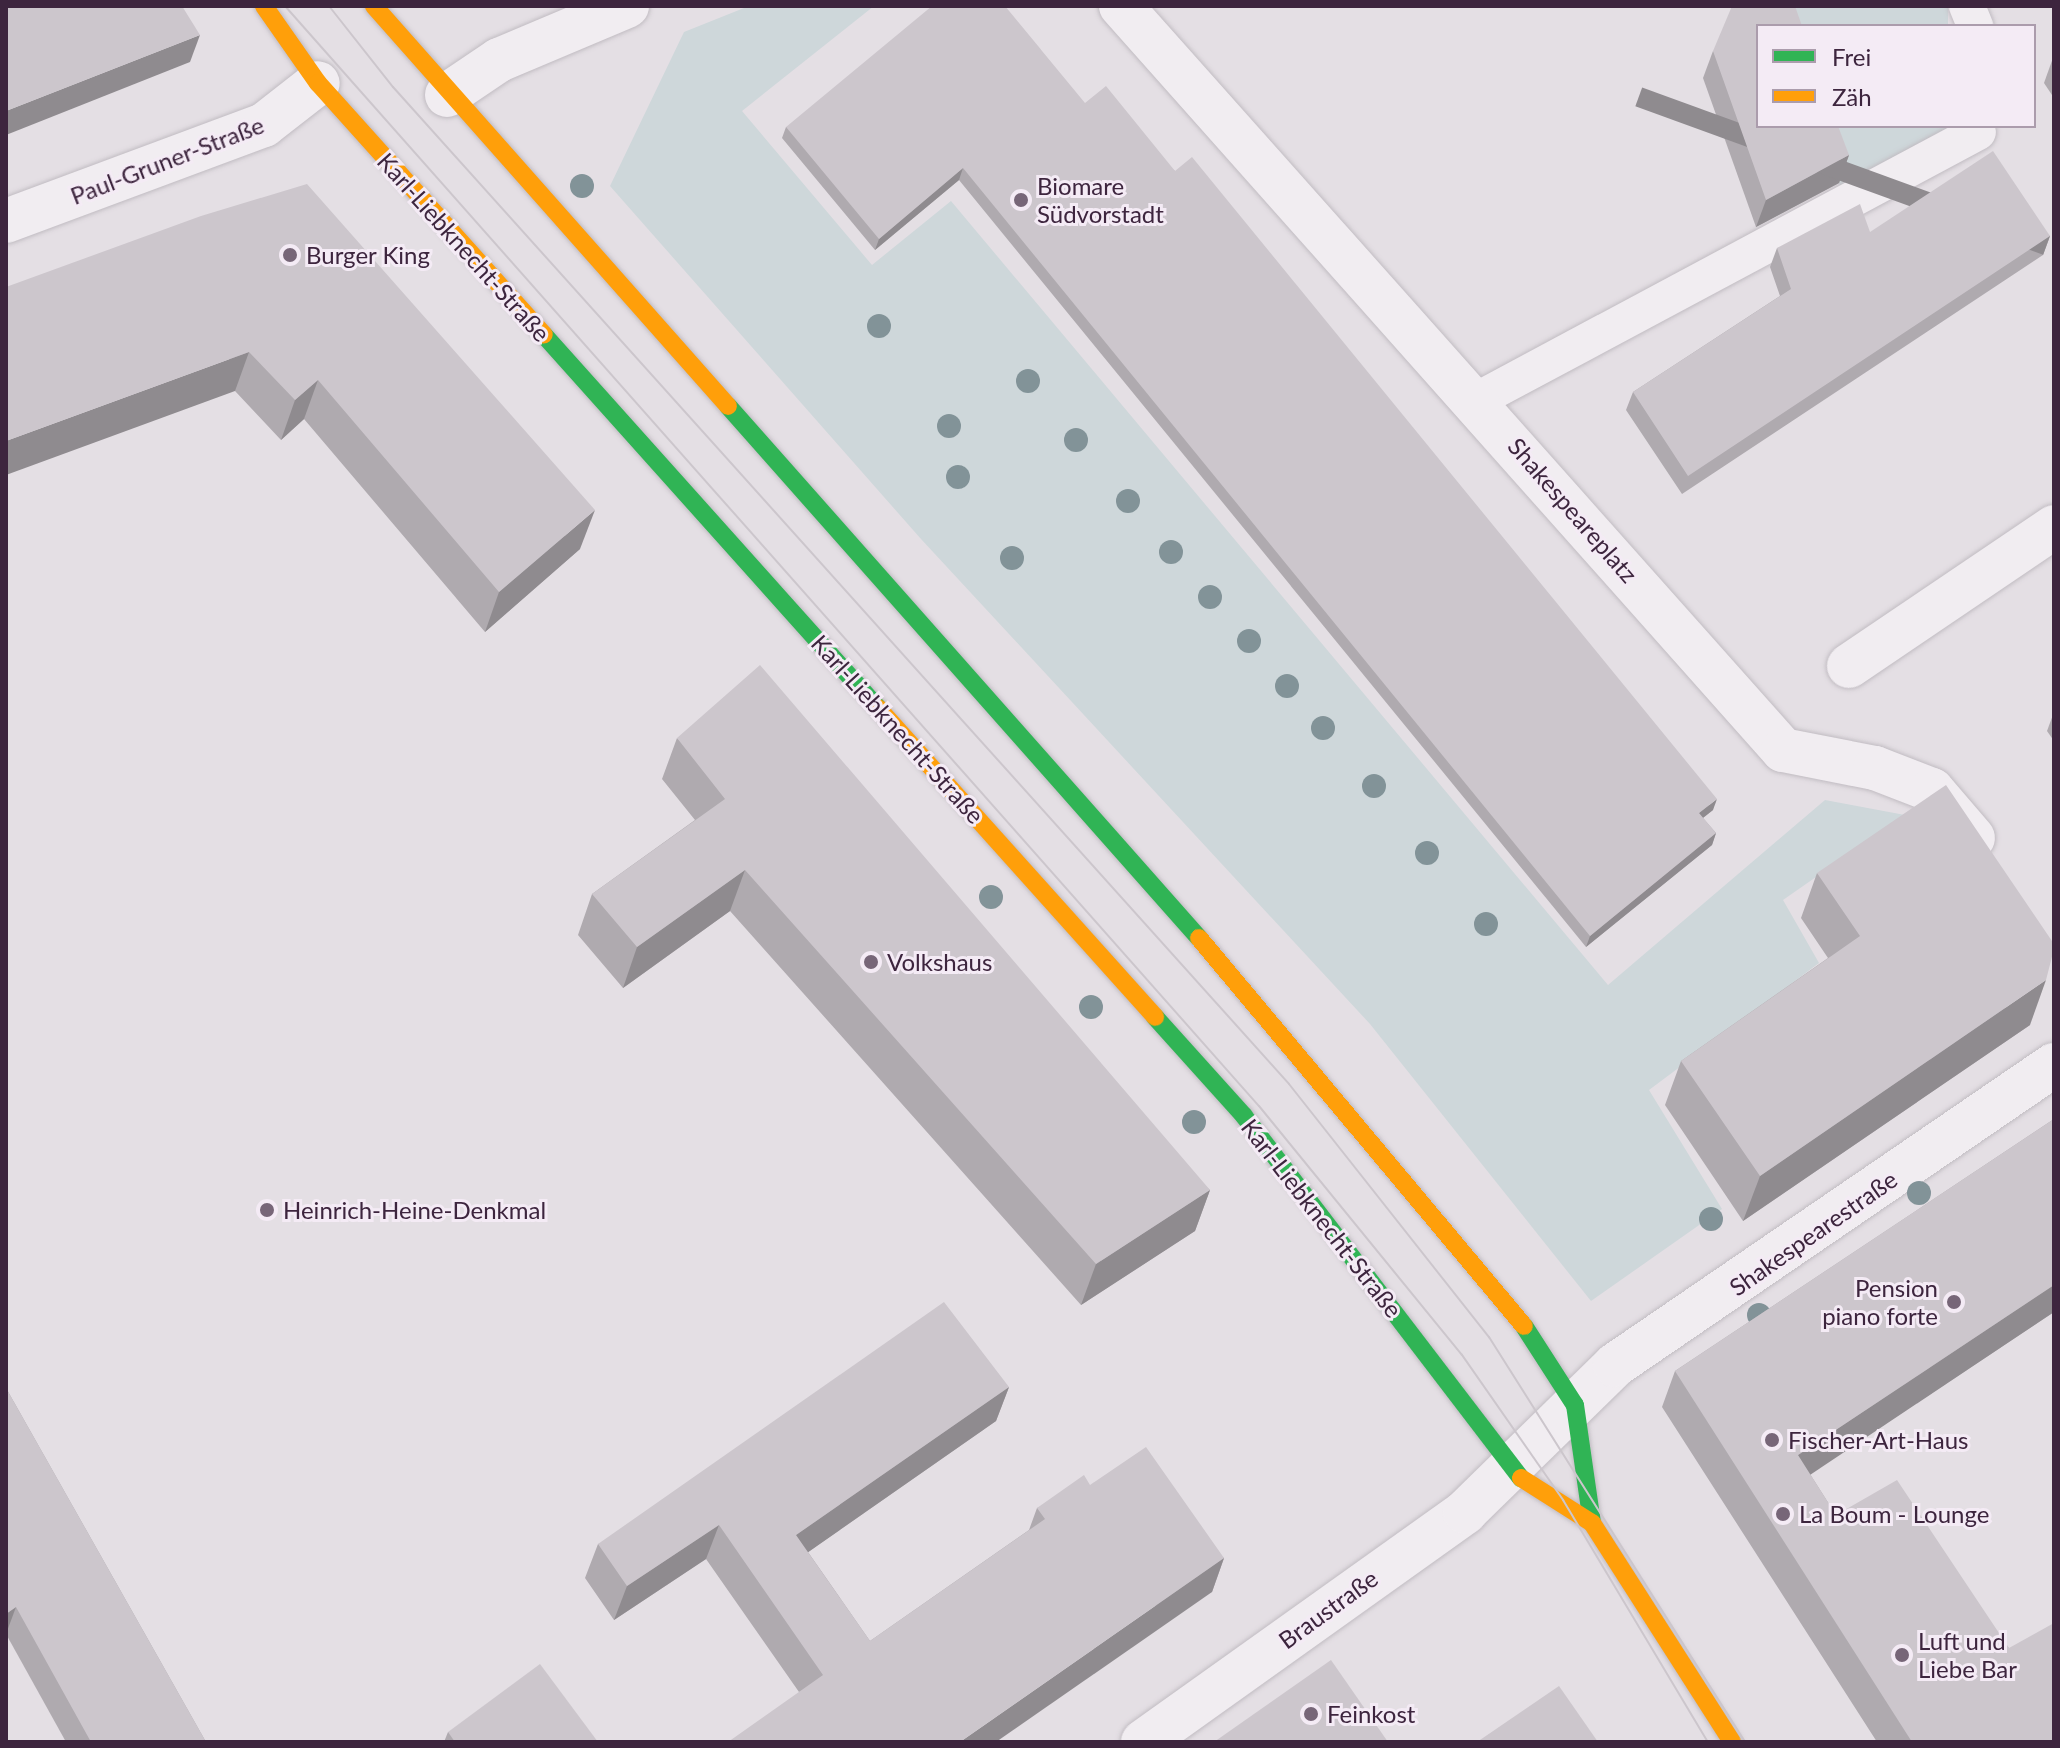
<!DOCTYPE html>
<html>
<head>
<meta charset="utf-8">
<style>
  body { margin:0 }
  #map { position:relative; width:2060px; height:1748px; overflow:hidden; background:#e4dfe4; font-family:Lato,sans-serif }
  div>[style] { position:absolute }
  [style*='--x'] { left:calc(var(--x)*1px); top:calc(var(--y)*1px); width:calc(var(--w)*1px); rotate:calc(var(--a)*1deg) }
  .green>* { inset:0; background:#ced7da; transform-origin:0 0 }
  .roads { filter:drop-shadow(0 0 2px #c1bcc2) drop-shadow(0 0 2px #c1bcc2) }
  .lane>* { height:36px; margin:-18px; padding:0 18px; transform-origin:18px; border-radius:18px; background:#f1edf1 }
  .street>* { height:44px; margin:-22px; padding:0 22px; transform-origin:22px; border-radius:22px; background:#f1edf1 }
  .fast>* { height:18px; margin:-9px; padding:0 9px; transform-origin:9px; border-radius:9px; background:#30b455 }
  .slow>* { height:18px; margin:-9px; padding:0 9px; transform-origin:9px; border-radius:9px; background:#ff9f0a }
  .tram>* { height:2px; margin:-1px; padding:0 1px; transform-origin:1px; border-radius:1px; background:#ccc6cc }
  .trees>* { width:24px; height:24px; margin:-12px; border-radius:50%; background:#829398 }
  .wall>* { inset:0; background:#afaaaf }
  .shaded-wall>* { inset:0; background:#8f8b8f; transform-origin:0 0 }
  .building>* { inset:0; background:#ccc6cc }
  .dots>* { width:22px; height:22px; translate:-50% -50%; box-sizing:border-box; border:4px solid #f4ebf5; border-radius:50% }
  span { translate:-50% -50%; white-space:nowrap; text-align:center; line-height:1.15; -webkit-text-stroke:6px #f4ebf5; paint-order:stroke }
  .street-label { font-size:24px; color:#3d253e }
  .poi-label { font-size:24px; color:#3d253e }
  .left { translate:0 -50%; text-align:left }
  .right { translate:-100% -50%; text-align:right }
  .frame { position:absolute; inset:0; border:8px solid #3d253e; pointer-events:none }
  .legend { position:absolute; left:1756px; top:24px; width:280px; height:104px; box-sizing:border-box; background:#f4ebf5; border:2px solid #ab9cac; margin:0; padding:10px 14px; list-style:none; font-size:24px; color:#3d253e }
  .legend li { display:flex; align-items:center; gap:16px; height:40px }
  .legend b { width:40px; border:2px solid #ab9cac }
</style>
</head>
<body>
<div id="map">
  <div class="green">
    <div style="clip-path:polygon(749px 6px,874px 6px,742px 111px,872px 265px,951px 201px,1608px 985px,1825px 800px,1905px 815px,1783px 900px,1819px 963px,1649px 1090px,1722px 1209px,1591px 1301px,1370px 1024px,921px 539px,610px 186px,684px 32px)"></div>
    <div style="left:1776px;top:6px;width:172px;height:21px"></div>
    <div style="clip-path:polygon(1819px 126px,1957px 126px,1840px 186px)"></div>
  </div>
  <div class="roads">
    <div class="lane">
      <div style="--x:1967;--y:6;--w:22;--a:68"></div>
      <div style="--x:1477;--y:400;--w:568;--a:-28.14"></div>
    </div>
    <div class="street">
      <div style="--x:1121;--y:6;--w:996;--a:48.34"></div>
      <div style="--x:1783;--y:750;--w:94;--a:11.1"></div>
      <div style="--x:1875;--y:768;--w:61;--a:21.1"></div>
      <div style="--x:1932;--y:790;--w:63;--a:49.5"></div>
      <div style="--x:447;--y:95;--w:63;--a:-33.9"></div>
      <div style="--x:499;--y:60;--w:139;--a:-22.9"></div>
      <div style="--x:6;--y:221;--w:275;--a:-20.4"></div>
      <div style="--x:264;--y:125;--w:68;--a:-37.9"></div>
      <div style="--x:1849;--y:666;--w:248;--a:-34.1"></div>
      <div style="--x:1143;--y:1742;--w:396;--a:-35.5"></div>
      <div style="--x:1465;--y:1512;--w:210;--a:-44.4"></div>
      <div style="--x:1615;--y:1365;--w:532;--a:-34.35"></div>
    </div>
    <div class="fast">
      <div style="--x:544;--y:335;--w:501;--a:48.16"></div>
      <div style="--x:728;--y:406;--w:711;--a:48.48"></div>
      <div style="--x:1155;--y:1017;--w:133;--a:48"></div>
      <div style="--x:1244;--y:1116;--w:456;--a:52.6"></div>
      <div style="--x:1524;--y:1326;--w:94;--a:57.2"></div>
      <div style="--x:1575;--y:1405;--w:119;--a:81.8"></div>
    </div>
    <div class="slow">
      <div style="--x:264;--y:6;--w:94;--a:55"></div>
      <div style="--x:318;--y:83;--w:338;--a:48.1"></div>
      <div style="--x:374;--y:6;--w:534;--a:48.49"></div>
      <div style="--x:878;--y:708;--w:415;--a:48.1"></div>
      <div style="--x:1199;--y:938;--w:506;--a:50.05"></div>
      <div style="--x:1521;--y:1478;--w:84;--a:32.4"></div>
      <div style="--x:1592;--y:1523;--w:260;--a:57.4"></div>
    </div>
  </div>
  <div class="tram">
    <div style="--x:285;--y:6;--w:1469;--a:48.48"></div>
    <div style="--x:1259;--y:1106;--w:321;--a:50.8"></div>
    <div style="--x:1462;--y:1355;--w:177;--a:55.1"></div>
    <div style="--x:1563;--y:1500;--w:282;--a:59.1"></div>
    <div style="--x:329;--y:6;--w:103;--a:51.7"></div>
    <div style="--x:393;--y:87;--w:1340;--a:48.05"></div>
    <div style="--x:1289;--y:1084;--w:323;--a:51.7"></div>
    <div style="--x:1489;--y:1337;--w:479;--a:57.7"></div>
  </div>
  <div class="trees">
    <div style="left:582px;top:186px"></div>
    <div style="left:879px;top:326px"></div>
    <div style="left:1028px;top:381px"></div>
    <div style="left:949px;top:426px"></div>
    <div style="left:1076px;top:440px"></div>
    <div style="left:958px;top:477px"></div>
    <div style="left:1128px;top:501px"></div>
    <div style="left:1171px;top:552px"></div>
    <div style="left:1012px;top:558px"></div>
    <div style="left:1210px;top:597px"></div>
    <div style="left:1249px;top:641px"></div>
    <div style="left:1287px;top:686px"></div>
    <div style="left:1323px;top:728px"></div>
    <div style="left:1374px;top:786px"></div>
    <div style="left:1427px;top:853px"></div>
    <div style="left:991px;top:897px"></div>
    <div style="left:1486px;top:924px"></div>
    <div style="left:1091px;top:1007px"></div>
    <div style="left:1194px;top:1122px"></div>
    <div style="left:1919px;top:1193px"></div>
    <div style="left:1711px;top:1219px"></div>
    <div style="left:1759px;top:1315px"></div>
  </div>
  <div class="wall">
    <div style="clip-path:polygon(1713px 51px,1849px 155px,1839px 183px,1756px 227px,1703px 78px)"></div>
    <div style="clip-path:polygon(2054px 55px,2054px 98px,2044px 83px)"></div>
    <div style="clip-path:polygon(1085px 103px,1175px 171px,1713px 810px,1703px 818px,1716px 833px,1712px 845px,1586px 947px,959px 180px,875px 250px,782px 138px,786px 127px)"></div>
    <div style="clip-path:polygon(201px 216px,580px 549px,485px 632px,304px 419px,281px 440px,235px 391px)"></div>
    <div style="clip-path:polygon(1870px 232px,2050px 236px,2043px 255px,1682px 494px,1626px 410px,1633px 392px,1780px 296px,1770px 267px,1777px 248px)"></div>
    <div style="clip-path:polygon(2054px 712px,2054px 741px,2047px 731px)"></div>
    <div style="clip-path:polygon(677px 738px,1210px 1190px,1195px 1231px,1081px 1305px,730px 911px,623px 988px,578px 935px,592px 894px,695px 820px,662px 779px)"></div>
    <div style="clip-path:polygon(1817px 873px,2030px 1025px,1743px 1221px,1665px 1105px,1681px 1061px,1828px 958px,1801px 918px)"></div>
    <div style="clip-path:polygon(2054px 1119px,2054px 1312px,1810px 1474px,1836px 1515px,2009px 1648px,2054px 1742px,1877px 1742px,1662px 1407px,1675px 1371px)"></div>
    <div style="clip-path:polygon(1009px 1387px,996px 1421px,808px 1552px,870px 1641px,1029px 1530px,1037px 1508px,1090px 1485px,1224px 1558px,1212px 1592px,799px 1692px,706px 1559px,614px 1620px,585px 1578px,598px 1544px)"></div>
    <div style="clip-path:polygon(6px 1388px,206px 1742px,66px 1742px,6px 1634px)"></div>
    <div style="clip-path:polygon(448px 1732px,598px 1742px,444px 1742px)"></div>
  </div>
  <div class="shaded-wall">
    <div style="clip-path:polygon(200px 35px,190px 62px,6px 135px,6px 111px)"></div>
    <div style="clip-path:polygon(1849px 155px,1839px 183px,1756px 227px,1766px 200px)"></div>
    <div style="clip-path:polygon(963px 168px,959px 180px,875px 250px,879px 239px)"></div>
    <div style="left:2050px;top:236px;width:20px;height:434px;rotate:110deg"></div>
    <div style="clip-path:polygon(249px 352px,235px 391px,6px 475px,6px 441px)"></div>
    <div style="clip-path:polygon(318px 380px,304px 419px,281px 440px,295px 400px)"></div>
    <div style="clip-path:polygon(595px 510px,580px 549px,485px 632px,499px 592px)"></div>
    <div style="clip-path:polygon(1717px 799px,1713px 810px,1695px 824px,1699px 813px)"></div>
    <div style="clip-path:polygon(1716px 833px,1712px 845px,1586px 947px,1590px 936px)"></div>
    <div style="clip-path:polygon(745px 870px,730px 911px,623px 988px,637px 947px)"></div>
    <div style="clip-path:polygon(2046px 980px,2030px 1025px,1743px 1221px,1760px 1176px)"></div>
    <div style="clip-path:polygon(1210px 1190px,1195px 1231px,1081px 1305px,1096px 1264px)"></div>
    <div style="clip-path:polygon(2054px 1285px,2054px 1312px,1786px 1491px,1798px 1455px)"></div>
    <div style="clip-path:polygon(1009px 1387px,996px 1421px,784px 1569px,796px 1535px)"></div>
    <div style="clip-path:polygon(719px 1525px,706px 1559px,614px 1620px,627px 1586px)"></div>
    <div style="clip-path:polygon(1224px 1558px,1212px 1592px,996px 1742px,960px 1742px)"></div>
    <div style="clip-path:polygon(16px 1607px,6px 1634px,6px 1614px)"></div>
  </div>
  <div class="building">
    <div style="clip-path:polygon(6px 6px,182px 6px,200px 35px,6px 111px)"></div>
    <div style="clip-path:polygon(932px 6px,1005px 6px,1085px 103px,1106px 86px,1175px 171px,1192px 157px,1717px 799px,1699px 813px,1716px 833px,1590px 936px,963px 168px,879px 239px,786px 127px)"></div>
    <div style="clip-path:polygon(1732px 6px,1795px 6px,1802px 26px,1758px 26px,1758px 126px,1838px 126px,1849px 155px,1766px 200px,1713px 51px)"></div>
    <div style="clip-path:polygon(1993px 151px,2050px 236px,1688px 476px,1633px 392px,1791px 289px,1777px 248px,1860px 204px,1870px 232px)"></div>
    <div style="clip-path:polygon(307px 184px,595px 510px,499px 592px,318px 380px,295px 400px,249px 352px,6px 441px,6px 287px,201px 216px)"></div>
    <div style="clip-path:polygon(760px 665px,1210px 1190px,1096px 1264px,745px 870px,637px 947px,592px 894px,725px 799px,677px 738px)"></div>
    <div style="clip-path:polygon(1946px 785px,2054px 944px,2054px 949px,2046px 980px,1760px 1176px,1681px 1061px,1860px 936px,1817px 873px)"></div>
    <div style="clip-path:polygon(2054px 1119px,2054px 1285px,1798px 1455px,1836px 1515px,1897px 1480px,2009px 1648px,2054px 1623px,2054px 1742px,1912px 1742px,1675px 1371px)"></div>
    <div style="clip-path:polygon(944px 1302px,1009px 1387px,796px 1535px,870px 1641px,1045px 1519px,1037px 1508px,1084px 1475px,1090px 1485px,1146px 1447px,1224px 1558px,960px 1742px,728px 1742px,823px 1675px,719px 1525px,627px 1586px,598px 1544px)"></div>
    <div style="clip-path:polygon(6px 1388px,206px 1742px,91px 1742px,16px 1607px,6px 1614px)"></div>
    <div style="clip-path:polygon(1331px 1660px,1388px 1742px,1214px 1742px)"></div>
    <div style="clip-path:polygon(540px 1664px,598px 1742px,455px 1742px,448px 1732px)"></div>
    <div style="clip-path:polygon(1559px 1686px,1598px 1742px,1477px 1742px)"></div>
  </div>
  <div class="dots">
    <div style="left:1021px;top:200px;background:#776678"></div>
    <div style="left:290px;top:255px;background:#776678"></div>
    <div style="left:871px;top:962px;background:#776678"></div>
    <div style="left:267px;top:1210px;background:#776678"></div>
    <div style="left:1954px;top:1302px;background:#776678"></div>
    <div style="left:1772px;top:1440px;background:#776678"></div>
    <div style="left:1783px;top:1514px;background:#776678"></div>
    <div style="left:1902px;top:1655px;background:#776678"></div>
    <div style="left:1311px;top:1714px;background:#776678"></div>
  </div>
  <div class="street-label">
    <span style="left:167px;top:160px;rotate:-21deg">Paul-Gruner-Straße</span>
    <span style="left:464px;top:247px;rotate:48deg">Karl-Liebknecht-Straße</span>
    <span style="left:1573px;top:510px;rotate:49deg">Shakespeareplatz</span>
    <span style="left:898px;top:729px;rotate:48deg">Karl-Liebknecht-Straße</span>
    <span style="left:1322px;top:1218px;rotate:52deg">Karl-Liebknecht-Straße</span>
    <span style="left:1813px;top:1233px;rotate:-35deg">Shakespearestraße</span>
    <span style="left:1328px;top:1609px;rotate:-36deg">Braustraße</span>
  </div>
  <div class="poi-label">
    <span class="left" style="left:1037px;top:200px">Biomare<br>Südvorstadt</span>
    <span class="left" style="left:306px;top:255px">Burger King</span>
    <span class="left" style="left:887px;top:962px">Volkshaus</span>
    <span class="left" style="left:283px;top:1210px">Heinrich-Heine-Denkmal</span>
    <span class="right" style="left:1938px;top:1302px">Pension<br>piano forte</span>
    <span class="left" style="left:1788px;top:1440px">Fischer-Art-Haus</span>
    <span class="left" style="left:1799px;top:1514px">La Boum - Lounge</span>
    <span class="left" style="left:1918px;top:1655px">Luft und<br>Liebe Bar</span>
    <span class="left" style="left:1327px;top:1714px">Feinkost</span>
  </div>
  <div class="frame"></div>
  <ul class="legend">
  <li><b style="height:10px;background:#30b455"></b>Frei</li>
  <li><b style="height:10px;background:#ff9f0a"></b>Zäh</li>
  </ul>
</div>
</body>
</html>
